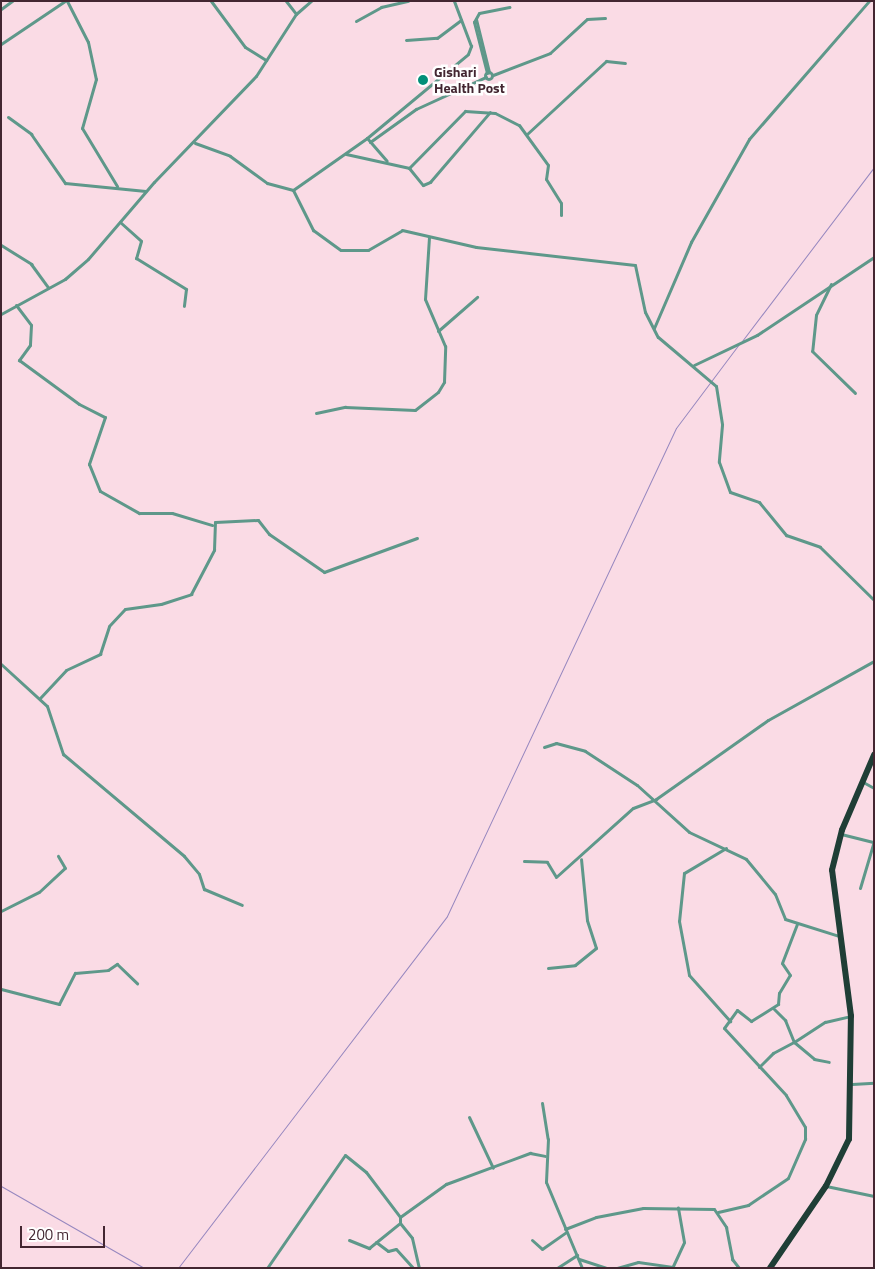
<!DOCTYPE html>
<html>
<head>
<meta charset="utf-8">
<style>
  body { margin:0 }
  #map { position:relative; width:875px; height:1269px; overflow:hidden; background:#fadbe5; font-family:"Titillium Web",sans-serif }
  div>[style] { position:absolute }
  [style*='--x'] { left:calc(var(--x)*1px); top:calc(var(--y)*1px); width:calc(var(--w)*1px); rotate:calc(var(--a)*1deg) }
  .stream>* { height:1px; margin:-0.5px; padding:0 0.5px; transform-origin:0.5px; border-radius:0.5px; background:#9687bf }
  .minor>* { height:3px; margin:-1.5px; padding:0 1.5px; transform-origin:1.5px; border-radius:1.5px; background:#5e988a }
  .minor>.ring { margin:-1.5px; padding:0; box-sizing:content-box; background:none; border:3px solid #5e988a; border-radius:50% }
  .trunk>* { height:6px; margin:-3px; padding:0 3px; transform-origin:3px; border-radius:3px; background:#1f3e36 }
  .dots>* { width:14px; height:14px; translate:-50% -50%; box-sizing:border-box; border:2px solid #fff; border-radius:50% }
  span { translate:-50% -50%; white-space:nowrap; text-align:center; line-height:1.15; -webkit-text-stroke:5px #fff; paint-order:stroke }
  .poi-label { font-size:14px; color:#432631; font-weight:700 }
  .left { translate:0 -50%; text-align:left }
  .frame { position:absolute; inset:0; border:2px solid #432631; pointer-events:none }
  .scale { position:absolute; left:20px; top:1226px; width:85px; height:22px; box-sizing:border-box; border:2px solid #432631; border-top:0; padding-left:6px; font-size:15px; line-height:18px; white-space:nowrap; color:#432631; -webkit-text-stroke:4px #fff; paint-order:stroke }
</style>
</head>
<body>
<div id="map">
  <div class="stream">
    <div style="--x:742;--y:341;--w:218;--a:-52.8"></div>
    <div style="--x:1;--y:1186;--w:165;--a:29.8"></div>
    <div style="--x:178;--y:1268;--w:443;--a:-52.6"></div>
    <div style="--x:447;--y:916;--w:539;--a:-64.86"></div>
    <div style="--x:676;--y:428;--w:105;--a:-53.1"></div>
  </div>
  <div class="minor">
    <div style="--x:67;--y:1;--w:46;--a:62.9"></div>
    <div style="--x:88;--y:42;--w:38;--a:78"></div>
    <div style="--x:96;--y:79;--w:51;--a:105.9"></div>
    <div style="--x:82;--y:128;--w:68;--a:58.9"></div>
    <div style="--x:211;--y:1;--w:57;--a:53.5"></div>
    <div style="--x:245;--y:47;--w:25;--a:32"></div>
    <div style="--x:286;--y:1;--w:16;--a:52"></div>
    <div style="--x:1;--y:9;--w:14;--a:-36"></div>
    <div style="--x:476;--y:19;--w:55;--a:76.2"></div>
    <div style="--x:356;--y:21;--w:29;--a:-29"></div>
    <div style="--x:381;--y:7;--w:28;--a:-13"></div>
    <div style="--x:406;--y:40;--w:31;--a:-4"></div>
    <div style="--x:437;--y:38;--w:30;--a:-37"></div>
    <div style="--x:1;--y:44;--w:77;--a:-33.9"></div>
    <div class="ring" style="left:485.5px;top:72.5px;width:4px;height:4px"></div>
    <div style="--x:487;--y:73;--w:53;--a:-104.3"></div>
    <div style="--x:474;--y:22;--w:10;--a:-61"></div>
    <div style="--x:479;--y:13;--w:31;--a:-11"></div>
    <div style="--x:493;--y:75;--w:61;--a:-21.1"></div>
    <div style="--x:550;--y:53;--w:50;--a:-42.6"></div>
    <div style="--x:587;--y:19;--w:18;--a:-3"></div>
    <div style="--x:8;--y:117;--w:29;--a:36"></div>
    <div style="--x:31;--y:134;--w:60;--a:55.2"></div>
    <div style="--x:65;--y:183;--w:81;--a:5.6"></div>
    <div style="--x:527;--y:134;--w:108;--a:-42.7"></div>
    <div style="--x:606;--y:61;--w:19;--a:6"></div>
    <div style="--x:367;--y:138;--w:30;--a:49"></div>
    <div style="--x:370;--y:142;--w:57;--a:-35.7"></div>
    <div style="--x:416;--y:109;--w:77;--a:-24.6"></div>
    <div style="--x:195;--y:143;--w:37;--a:20"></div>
    <div style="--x:230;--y:156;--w:46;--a:36.1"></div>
    <div style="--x:267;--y:183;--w:27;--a:15"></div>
    <div style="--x:293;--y:190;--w:45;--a:63.4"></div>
    <div style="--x:313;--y:230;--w:34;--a:36"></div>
    <div style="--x:341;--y:250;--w:27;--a:0"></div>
    <div style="--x:368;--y:250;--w:39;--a:-30"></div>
    <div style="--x:402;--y:230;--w:76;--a:12.9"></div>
    <div style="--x:476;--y:247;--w:160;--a:6.5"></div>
    <div style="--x:635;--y:265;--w:48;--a:78"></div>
    <div style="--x:645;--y:312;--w:28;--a:63"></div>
    <div style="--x:658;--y:337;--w:76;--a:40.2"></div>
    <div style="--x:716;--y:386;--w:39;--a:81"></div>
    <div style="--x:722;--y:425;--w:37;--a:95"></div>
    <div style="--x:719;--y:462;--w:32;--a:70"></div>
    <div style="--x:730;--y:492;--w:31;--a:19"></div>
    <div style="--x:759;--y:502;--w:43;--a:50.7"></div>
    <div style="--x:786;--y:535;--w:36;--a:19"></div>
    <div style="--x:820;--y:547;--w:76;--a:44.5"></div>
    <div style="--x:346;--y:154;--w:65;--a:12.5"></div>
    <div style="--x:409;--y:168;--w:80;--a:-45.5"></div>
    <div style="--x:465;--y:111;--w:30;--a:4"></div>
    <div style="--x:495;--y:113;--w:27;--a:27"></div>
    <div style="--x:519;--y:125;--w:49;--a:54.1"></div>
    <div style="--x:548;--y:165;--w:14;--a:98"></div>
    <div style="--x:546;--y:179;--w:28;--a:58"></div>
    <div style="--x:561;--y:203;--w:12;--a:90"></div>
    <div style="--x:409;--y:168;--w:22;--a:51"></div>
    <div style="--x:423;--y:185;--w:8;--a:-23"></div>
    <div style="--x:430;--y:182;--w:92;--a:-49.4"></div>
    <div style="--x:293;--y:190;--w:90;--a:-35.1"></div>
    <div style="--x:367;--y:138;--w:131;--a:-39.7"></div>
    <div style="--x:468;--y:54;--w:9;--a:-69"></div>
    <div style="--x:471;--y:46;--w:48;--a:-110.7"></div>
    <div style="--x:120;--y:222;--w:28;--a:42"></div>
    <div style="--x:141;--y:241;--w:18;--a:106"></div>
    <div style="--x:136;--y:258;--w:59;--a:31.8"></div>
    <div style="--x:186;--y:289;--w:17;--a:97"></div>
    <div style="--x:1;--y:245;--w:36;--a:32"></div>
    <div style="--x:31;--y:264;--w:29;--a:54"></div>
    <div style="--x:831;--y:284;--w:34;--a:116"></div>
    <div style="--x:816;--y:315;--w:36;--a:96"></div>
    <div style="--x:812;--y:351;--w:60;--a:44.3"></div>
    <div style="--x:16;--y:305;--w:25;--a:53"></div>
    <div style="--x:31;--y:325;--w:20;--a:93"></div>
    <div style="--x:30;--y:345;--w:19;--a:126"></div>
    <div style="--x:19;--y:360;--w:74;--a:36.3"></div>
    <div style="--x:79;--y:404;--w:29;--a:27"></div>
    <div style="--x:105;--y:417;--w:50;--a:108.8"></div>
    <div style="--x:89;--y:464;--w:29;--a:68"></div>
    <div style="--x:100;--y:491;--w:45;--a:29.4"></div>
    <div style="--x:139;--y:513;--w:33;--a:0"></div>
    <div style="--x:172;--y:513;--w:42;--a:16.7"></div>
    <div style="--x:1;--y:314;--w:73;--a:-28.7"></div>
    <div style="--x:65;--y:279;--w:30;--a:-41"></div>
    <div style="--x:88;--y:259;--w:101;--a:-49.4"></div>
    <div style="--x:154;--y:182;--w:147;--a:-46.1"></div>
    <div style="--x:256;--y:76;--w:74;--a:-57.2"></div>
    <div style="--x:296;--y:14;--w:20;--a:-41"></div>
    <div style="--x:654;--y:328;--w:94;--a:-66.7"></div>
    <div style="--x:691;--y:242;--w:118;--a:-60.6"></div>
    <div style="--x:749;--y:139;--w:183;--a:-49"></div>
    <div style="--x:438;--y:331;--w:52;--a:-41.1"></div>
    <div style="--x:694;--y:365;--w:70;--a:-25.5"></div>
    <div style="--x:757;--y:335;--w:141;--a:-33.7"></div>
    <div style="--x:316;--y:413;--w:30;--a:-12"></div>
    <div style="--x:345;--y:407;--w:70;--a:2.5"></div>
    <div style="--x:415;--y:410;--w:29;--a:-38"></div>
    <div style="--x:438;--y:392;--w:12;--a:-59"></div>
    <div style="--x:444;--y:382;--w:36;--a:-88"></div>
    <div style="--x:445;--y:346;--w:51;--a:-113.1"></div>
    <div style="--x:425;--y:299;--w:62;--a:-86.3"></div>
    <div style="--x:1;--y:664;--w:62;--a:42.4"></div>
    <div style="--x:47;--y:706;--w:51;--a:71.6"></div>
    <div style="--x:63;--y:754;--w:158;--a:40.1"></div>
    <div style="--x:184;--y:856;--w:23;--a:50"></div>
    <div style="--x:199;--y:874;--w:16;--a:72"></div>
    <div style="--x:204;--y:889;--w:41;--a:22.8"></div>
    <div style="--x:40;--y:698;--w:38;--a:-47"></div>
    <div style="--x:66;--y:670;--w:38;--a:-25"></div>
    <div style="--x:100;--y:654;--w:29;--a:-72"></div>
    <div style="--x:109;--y:626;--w:23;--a:-47"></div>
    <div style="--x:125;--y:609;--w:36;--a:-8"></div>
    <div style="--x:161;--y:604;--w:32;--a:-18"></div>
    <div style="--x:191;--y:594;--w:50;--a:-62.4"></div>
    <div style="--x:214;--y:550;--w:28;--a:-88"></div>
    <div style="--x:215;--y:522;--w:43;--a:-2.7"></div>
    <div style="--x:258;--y:520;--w:18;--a:52"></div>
    <div style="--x:269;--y:534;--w:67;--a:34.6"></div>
    <div style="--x:324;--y:572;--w:99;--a:-20.1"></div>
    <div style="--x:544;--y:747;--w:13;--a:-18"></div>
    <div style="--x:556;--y:743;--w:30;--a:15"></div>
    <div style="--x:585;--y:751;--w:62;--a:33.2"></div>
    <div style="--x:637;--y:785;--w:70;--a:42.1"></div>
    <div style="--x:689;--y:832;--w:63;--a:25.3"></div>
    <div style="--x:746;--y:859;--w:45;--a:50.4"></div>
    <div style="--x:775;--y:894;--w:27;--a:68"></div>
    <div style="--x:785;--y:919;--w:57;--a:17.5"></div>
    <div style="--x:863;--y:782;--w:13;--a:29"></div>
    <div style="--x:841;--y:834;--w:34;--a:14"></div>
    <div style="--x:726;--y:848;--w:49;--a:149.2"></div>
    <div style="--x:684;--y:873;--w:48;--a:95.9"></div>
    <div style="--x:679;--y:921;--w:55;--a:79.5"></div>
    <div style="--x:689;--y:975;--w:62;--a:48.3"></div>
    <div style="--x:524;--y:861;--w:23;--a:2"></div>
    <div style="--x:547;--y:862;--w:17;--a:59"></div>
    <div style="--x:556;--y:877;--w:103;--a:-41.9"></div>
    <div style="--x:633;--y:808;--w:25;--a:-21"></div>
    <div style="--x:656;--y:799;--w:137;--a:-35.2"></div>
    <div style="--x:768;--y:720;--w:121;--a:-29.1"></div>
    <div style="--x:860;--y:888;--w:49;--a:-73.4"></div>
    <div style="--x:1;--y:911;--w:42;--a:-26.6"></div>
    <div style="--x:39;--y:892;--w:35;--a:-43"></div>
    <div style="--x:65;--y:868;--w:14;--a:-120"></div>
    <div style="--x:548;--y:968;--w:27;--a:-6"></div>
    <div style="--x:575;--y:965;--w:27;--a:-39"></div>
    <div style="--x:596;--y:948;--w:29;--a:-108"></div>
    <div style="--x:587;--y:920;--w:61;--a:-95.6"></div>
    <div style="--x:1;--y:989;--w:60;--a:14.5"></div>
    <div style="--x:59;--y:1004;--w:35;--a:-63"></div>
    <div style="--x:75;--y:973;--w:33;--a:-5"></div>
    <div style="--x:108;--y:970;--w:11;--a:-34"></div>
    <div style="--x:117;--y:964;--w:28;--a:44"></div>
    <div style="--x:774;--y:1009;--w:16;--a:45"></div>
    <div style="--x:785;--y:1020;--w:24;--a:68"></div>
    <div style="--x:794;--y:1042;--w:37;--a:-33"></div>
    <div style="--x:825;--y:1022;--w:26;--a:-13"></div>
    <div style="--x:759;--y:1067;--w:20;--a:-45"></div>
    <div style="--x:773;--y:1053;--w:24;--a:-28"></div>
    <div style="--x:794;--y:1042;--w:26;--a:40"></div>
    <div style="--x:814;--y:1059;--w:15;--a:11"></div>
    <div style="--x:852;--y:1084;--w:22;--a:-3"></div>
    <div style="--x:542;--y:1103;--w:36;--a:81"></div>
    <div style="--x:548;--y:1139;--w:43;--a:92.7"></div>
    <div style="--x:546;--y:1182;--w:93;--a:67.3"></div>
    <div style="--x:469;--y:1117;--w:56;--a:64.8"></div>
    <div style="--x:826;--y:1186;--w:49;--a:11.8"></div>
    <div style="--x:718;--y:1212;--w:31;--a:-13"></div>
    <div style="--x:748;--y:1205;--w:48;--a:-34"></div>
    <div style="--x:788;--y:1178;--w:43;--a:-66.4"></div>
    <div style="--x:805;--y:1139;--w:12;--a:-90"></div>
    <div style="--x:805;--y:1127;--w:37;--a:-121"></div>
    <div style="--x:786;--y:1095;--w:91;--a:-132.8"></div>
    <div style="--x:724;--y:1028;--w:22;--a:-54"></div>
    <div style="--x:737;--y:1010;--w:18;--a:38"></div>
    <div style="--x:751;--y:1021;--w:32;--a:-32"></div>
    <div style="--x:778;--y:1004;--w:11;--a:-85"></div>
    <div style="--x:779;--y:993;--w:21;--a:-59"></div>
    <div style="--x:790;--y:975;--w:14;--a:-124"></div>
    <div style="--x:782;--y:963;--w:42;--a:-69"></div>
    <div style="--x:400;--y:1223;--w:19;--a:51"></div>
    <div style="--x:412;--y:1238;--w:31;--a:77"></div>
    <div style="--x:565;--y:1229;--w:33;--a:-21"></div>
    <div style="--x:596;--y:1217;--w:48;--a:-10.8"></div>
    <div style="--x:643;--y:1208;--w:71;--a:0.8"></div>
    <div style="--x:714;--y:1209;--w:22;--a:56"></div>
    <div style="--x:726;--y:1227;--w:33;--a:79"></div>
    <div style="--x:732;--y:1259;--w:11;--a:52"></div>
    <div style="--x:349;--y:1240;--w:22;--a:22"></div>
    <div style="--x:369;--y:1248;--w:40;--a:-39"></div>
    <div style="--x:400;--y:1223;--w:6;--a:-90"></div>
    <div style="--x:400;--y:1217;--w:57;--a:-35.7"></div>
    <div style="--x:446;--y:1184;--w:90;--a:-20.3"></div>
    <div style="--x:530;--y:1153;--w:15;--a:11"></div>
    <div style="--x:532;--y:1240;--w:13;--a:42"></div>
    <div style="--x:542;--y:1249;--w:29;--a:-35"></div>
    <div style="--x:376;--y:1242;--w:15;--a:37"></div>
    <div style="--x:388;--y:1251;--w:8;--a:-14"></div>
    <div style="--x:396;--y:1249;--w:25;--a:48"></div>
    <div style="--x:579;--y:1259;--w:28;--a:18"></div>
    <div style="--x:673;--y:1266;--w:26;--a:-65"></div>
    <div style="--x:684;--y:1242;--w:35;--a:-100"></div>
    <div style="--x:267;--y:1268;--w:137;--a:-55.4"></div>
    <div style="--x:345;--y:1155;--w:27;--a:39"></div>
    <div style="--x:366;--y:1172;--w:56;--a:52.9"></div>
    <div style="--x:557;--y:1268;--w:24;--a:-33"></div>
    <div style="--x:617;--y:1268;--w:22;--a:-16"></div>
    <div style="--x:638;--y:1262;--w:35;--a:8"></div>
  </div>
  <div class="trunk">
    <div style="--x:770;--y:1268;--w:99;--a:-55.7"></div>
    <div style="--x:826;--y:1186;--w:52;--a:-63.9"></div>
    <div style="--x:849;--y:1139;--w:123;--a:-89.1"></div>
    <div style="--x:851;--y:1016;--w:147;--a:-97.4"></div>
    <div style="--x:832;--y:870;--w:41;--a:-76"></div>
    <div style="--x:842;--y:830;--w:82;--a:-66.9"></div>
  </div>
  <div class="dots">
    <div style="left:423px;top:80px;background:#028f79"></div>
  </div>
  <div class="poi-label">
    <span class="left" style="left:434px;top:80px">Gishari<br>Health Post</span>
  </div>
  <div class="frame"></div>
  <div class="scale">200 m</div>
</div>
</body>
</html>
